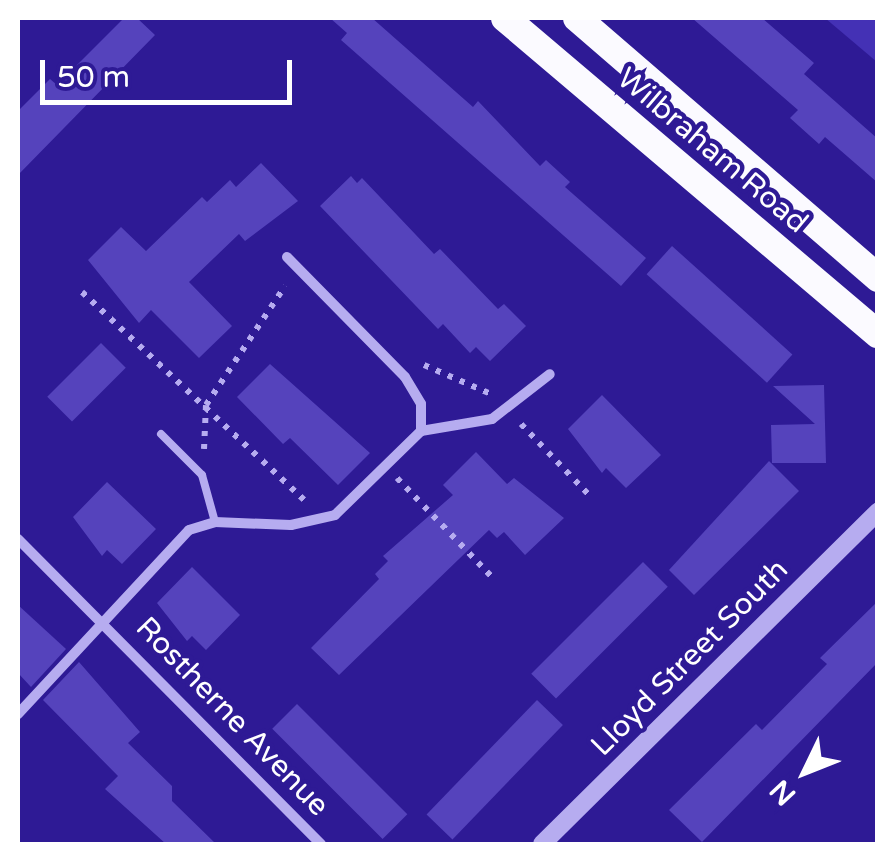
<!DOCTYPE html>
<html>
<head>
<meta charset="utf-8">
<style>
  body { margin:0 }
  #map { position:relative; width:895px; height:862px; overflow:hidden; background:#2e1a95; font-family:"Varela Round",sans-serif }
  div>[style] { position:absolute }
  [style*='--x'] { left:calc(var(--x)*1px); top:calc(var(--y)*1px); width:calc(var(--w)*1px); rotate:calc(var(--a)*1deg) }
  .green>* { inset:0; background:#4431b5 }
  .building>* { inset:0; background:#5543bc; transform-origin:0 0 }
  .path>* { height:6px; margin-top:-3px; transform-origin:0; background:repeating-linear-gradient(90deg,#b6acf0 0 5px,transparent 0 13px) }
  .service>* { height:8px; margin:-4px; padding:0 4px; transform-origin:4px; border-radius:4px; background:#b6acf0 }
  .minor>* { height:10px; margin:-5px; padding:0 5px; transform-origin:5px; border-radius:5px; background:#b6acf0 }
  .tertiary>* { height:18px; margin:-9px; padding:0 9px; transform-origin:9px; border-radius:9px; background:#b6acf0 }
  .trunk>* { height:28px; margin:-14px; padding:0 14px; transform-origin:14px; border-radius:14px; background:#fbfaff }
  span { translate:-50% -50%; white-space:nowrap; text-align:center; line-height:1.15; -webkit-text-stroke:9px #2e1a95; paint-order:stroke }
  .street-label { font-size:30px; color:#fff }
  .frame { position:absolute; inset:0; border:20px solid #fff; pointer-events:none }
  .north { position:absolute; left:755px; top:722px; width:100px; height:100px; -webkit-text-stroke:8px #2e1a95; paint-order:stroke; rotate:227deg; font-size:28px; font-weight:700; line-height:40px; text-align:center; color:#fff }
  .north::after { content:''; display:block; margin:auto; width:35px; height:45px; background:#fff; clip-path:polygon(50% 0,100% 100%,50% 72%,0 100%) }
  .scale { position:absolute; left:40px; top:60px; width:252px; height:45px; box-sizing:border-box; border:5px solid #fff; border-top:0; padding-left:12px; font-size:30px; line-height:35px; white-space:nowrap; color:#fff; -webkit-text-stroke:8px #2e1a95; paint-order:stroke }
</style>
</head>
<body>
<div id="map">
  <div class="green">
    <div style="clip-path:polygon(825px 18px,877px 18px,877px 62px)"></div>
  </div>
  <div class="building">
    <div style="clip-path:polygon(124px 18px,137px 18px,155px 35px,18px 175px,18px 111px,50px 79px,57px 85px)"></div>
    <div style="clip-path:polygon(330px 18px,372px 18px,473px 107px,478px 101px,540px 166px,546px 160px,570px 182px,565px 187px,646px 258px,621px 286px,341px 40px,347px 33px)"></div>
    <div style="clip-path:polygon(692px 18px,762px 18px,814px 63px,804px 74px,878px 139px,878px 183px,825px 137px,819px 144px,790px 118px,798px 110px)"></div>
    <div style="clip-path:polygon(261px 163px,298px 201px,245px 241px,239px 234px,189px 282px,232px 326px,199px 358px,151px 310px,139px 323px,88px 260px,121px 227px,146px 251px,202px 197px,207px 202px,230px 180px,236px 187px)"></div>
    <div style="clip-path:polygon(351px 176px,357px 183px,362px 178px,434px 254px,440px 249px,498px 309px,504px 304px,526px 326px,490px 361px,476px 347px,470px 353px,443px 324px,438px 329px,320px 206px)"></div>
    <div style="left:672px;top:246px;width:162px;height:38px;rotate:42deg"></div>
    <div style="left:101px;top:343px;width:35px;height:76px;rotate:45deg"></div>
    <div style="clip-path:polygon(270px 364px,370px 453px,338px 485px,290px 438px,283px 444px,237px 397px)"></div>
    <div style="clip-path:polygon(824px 385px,826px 463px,772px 463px,771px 425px,815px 424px,773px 386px)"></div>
    <div style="clip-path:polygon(602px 395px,661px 455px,626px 488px,606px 468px,602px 473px,568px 429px)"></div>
    <div style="clip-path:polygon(476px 452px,507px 484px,514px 478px,564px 518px,525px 555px,504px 532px,497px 538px,489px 530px,339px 675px,311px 648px,379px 579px,375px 574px,388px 561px,383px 556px,453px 495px,443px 485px)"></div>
    <div style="clip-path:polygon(769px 461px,799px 491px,694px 595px,669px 570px)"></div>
    <div style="clip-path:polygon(107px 482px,156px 529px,122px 564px,107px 550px,102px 556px,73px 517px)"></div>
    <div style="left:643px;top:562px;width:35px;height:158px;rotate:45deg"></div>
    <div style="clip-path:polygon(192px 567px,240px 615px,206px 650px,192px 636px,187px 641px,157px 603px)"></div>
    <div style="clip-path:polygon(878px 601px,878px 662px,702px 842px,669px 810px,756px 724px,762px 730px,827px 664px,820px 658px)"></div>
    <div style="clip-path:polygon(18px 605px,66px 649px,31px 687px,18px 673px)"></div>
    <div style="clip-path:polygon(79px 662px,140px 732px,128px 743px,172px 786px,172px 801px,216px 844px,166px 844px,105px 789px,118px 776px,43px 700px)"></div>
    <div style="left:537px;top:700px;width:36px;height:159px;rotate:44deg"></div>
    <div style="left:297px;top:704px;width:156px;height:35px;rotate:45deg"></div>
  </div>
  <div class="path">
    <div style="--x:82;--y:292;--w:304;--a:43.1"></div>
    <div style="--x:424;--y:365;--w:73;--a:23.4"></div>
    <div style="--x:521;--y:424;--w:98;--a:46.2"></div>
    <div style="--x:204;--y:449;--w:44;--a:-87.4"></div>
    <div style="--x:206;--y:405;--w:143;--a:-56.4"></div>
    <div style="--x:397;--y:478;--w:137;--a:46.2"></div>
  </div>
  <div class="service">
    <div style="--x:161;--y:434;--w:58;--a:45"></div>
    <div style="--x:202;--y:475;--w:49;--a:74.5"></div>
  </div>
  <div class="minor">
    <div style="--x:287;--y:257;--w:168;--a:45.5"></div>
    <div style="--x:405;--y:377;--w:31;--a:59"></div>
    <div style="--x:421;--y:404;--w:27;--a:90"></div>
    <div style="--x:421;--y:431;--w:72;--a:-9.6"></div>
    <div style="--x:492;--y:419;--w:73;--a:-37.8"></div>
    <div style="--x:18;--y:539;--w:430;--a:45.2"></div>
    <div style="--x:18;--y:714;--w:251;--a:-47.1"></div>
    <div style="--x:189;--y:530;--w:27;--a:-17"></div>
    <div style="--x:215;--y:522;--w:76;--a:2.3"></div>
    <div style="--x:291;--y:525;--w:45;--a:-12.8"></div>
    <div style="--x:335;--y:515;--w:120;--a:-44.3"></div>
  </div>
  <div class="tertiary">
    <div style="--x:542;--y:844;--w:473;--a:-44.7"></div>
  </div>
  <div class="trunk">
    <div style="--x:505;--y:18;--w:489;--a:40.3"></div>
    <div style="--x:577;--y:18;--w:398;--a:40.8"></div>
  </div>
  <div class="street-label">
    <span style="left:712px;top:151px;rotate:40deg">Wilbraham Road</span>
    <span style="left:690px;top:658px;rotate:-45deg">Lloyd Street South</span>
    <span style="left:232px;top:717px;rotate:46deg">Rostherne Avenue</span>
  </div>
  <div class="frame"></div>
  <div class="north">N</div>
  <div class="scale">50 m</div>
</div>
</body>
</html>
